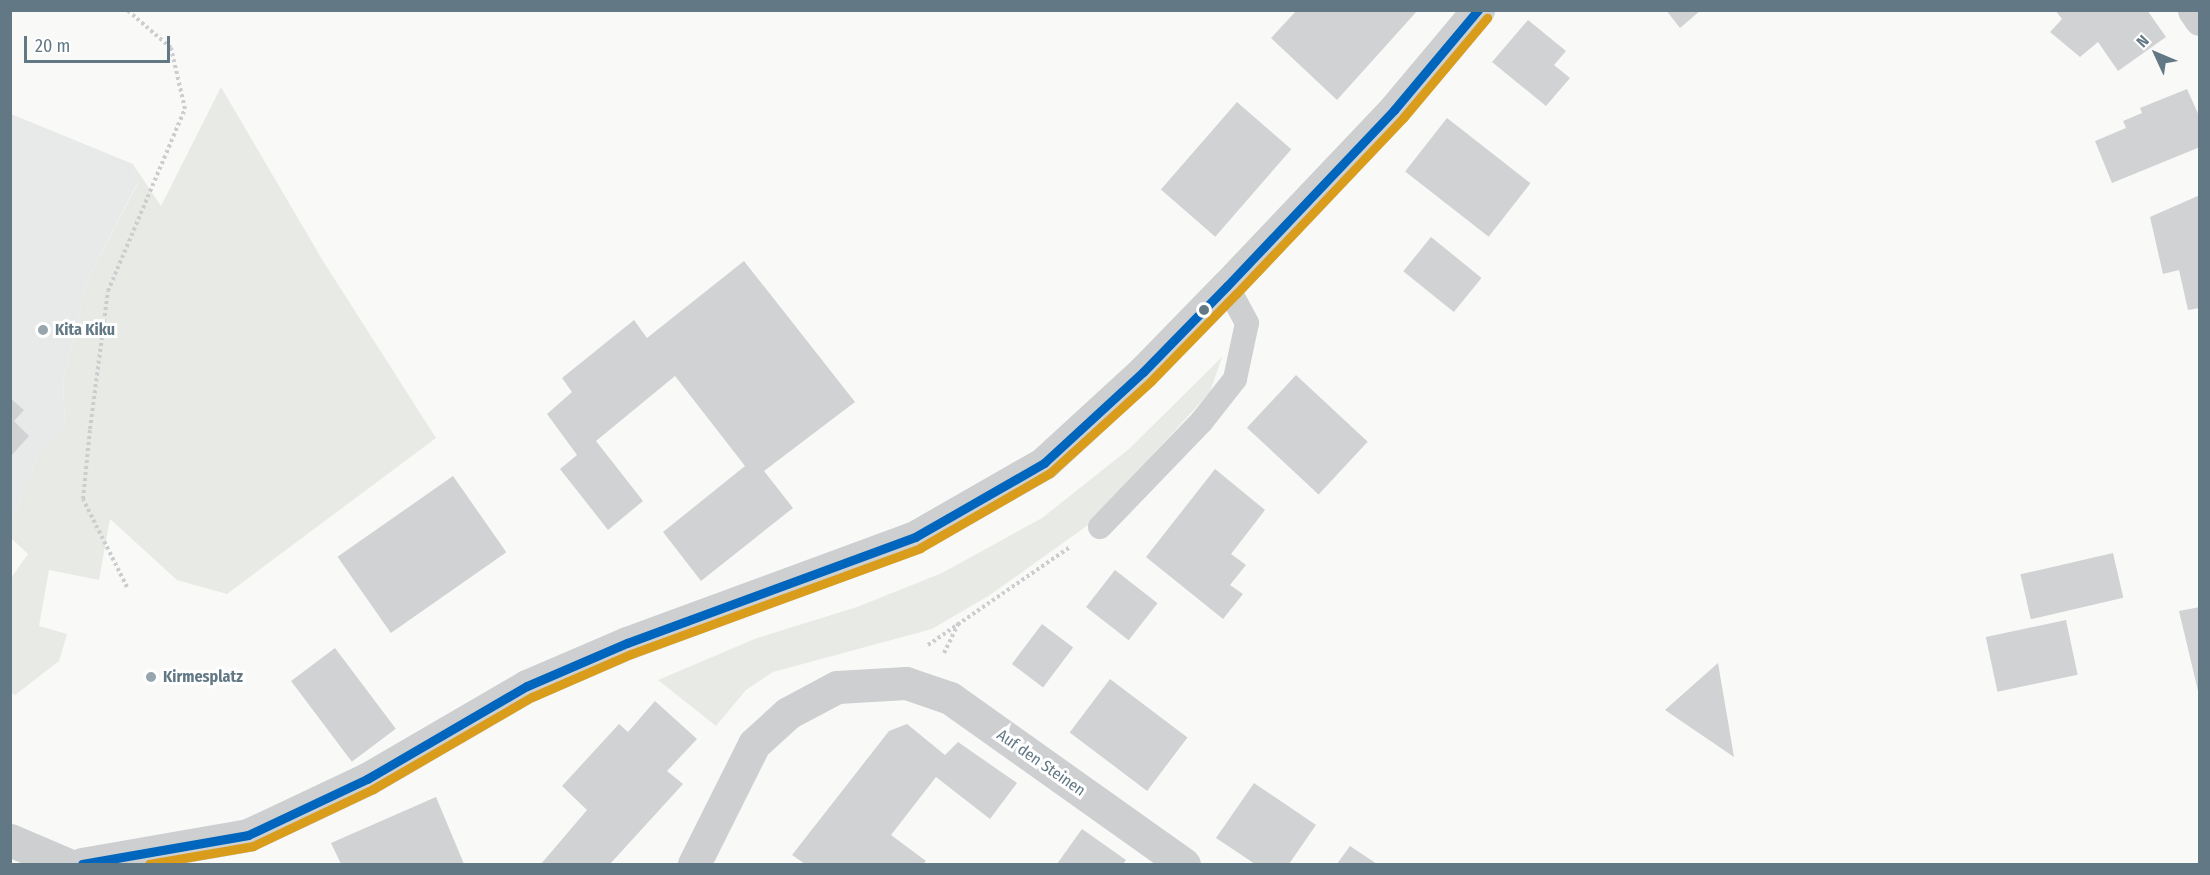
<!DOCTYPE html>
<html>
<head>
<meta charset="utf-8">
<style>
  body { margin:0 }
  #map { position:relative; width:2210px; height:875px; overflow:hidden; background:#f9f9f8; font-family:"Fira Sans Condensed",sans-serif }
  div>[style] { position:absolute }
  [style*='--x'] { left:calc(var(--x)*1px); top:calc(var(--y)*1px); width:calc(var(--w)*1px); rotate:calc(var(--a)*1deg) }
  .built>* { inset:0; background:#e7eae9 }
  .green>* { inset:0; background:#e8ebe5 }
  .building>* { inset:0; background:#d0d2d3; transform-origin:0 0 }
  .path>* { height:4px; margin-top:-2px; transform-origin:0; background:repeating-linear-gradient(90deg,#cbcdce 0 3px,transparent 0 6px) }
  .lane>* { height:24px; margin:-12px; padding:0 12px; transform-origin:12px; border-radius:12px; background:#cdcfd0 }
  .street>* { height:33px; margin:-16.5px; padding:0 16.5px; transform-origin:16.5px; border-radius:16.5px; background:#cdcfd0 }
  .bus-1>* { height:9px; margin:-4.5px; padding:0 4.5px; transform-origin:4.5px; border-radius:4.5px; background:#0065bd }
  .bus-2>* { height:9px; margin:-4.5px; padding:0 4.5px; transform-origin:4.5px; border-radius:4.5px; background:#d99d1b }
  .dots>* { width:16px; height:16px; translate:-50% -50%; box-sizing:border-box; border:3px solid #fff; border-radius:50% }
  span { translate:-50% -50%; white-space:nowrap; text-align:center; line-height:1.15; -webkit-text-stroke:6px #fff; paint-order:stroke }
  .poi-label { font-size:16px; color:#627985; font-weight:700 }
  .left { translate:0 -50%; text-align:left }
  .street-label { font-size:16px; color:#627985 }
  .frame { position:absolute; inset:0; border:12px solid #627985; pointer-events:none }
  .north { position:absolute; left:2126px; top:24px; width:60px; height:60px; -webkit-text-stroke:4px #fff; paint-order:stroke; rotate:314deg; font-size:16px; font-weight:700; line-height:24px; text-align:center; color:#627985 }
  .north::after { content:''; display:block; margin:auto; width:21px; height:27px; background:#627985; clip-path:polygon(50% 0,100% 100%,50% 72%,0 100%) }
  .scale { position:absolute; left:24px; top:36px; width:146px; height:27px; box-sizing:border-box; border:3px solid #627985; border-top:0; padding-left:8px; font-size:18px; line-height:21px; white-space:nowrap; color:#627985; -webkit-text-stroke:4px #fff; paint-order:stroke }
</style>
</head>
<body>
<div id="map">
  <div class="built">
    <div style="clip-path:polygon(11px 114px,133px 164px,138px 182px,87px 280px,63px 381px,65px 424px,37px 456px,17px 511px,11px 518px)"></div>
  </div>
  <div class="green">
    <div style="clip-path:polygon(221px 87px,323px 261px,436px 438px,227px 594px,177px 580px,110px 519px,99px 580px,49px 570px,39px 626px,67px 634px,59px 661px,15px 695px,11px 693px,11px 578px,28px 554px,11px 538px,11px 518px,17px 511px,37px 456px,65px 424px,63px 381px,87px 280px,138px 183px,133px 164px,161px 206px)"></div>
    <div style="clip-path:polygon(1222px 357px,1210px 392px,1091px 523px,990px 595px,932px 629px,773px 672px,746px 690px,716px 726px,658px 680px,757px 638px,857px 607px,942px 573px,1042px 518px,1129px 449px)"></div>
  </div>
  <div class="building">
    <div style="clip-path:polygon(1297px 10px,1418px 10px,1337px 100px,1271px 38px)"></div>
    <div style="clip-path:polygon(1666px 10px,1701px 10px,1680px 28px)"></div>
    <div style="clip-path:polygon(2055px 10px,2147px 10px,2166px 37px,2118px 71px,2098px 42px,2080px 57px,2050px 32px,2062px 19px)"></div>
    <div style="clip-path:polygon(1528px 20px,1566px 51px,1554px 65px,1570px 78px,1546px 106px,1492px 62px)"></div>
    <div style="clip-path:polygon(2187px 89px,2200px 118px,2200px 147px,2112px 183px,2095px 141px,2126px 128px,2123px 121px,2142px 113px,2140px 108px)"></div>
    <div style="left:1237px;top:102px;width:72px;height:116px;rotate:41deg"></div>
    <div style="left:1447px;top:118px;width:106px;height:68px;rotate:38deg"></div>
    <div style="clip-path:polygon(2200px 195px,2200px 308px,2188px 310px,2179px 270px,2163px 274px,2150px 217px)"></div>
    <div style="left:1431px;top:237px;width:65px;height:44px;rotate:39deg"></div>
    <div style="clip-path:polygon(744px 261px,855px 402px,764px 471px,793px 508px,701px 581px,663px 532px,745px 466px,675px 376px,596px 441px,643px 501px,608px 530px,560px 469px,577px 455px,547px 414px,572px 392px,562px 378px,634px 320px,647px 338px)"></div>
    <div style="left:1296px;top:375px;width:98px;height:72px;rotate:43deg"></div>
    <div style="clip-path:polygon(10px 398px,24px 410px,14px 421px,29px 436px,10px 457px)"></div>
    <div style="clip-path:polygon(1215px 469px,1265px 510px,1231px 554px,1246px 565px,1230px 585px,1243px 594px,1223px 619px,1146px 557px)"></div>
    <div style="left:453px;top:476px;width:93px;height:141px;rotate:55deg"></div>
    <div style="left:2113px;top:553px;width:46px;height:95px;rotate:77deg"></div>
    <div style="left:1115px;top:570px;width:54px;height:47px;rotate:38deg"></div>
    <div style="clip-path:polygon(2200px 607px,2200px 695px,2199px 695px,2179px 611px)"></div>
    <div style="left:2066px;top:620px;width:56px;height:82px;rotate:78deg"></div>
    <div style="left:1042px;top:624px;width:39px;height:50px;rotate:37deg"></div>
    <div style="left:335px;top:648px;width:101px;height:55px;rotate:53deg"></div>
    <div style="clip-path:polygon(1718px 663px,1734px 757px,1665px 710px)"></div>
    <div style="left:1110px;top:679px;width:97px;height:67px;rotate:37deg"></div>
    <div style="clip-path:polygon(655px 701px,697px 739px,667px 771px,683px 784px,610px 864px,541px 864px,587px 810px,562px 786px,619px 724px,628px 732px)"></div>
    <div style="clip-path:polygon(907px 724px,945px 755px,958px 742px,1017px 783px,990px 819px,936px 777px,891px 835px,926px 861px,923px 864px,805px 864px,792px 855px,889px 731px)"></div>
    <div style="clip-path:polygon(1254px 783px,1316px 825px,1289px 864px,1255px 864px,1216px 838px)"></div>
    <div style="clip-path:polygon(436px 797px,464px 864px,341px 864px,331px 843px)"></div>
    <div style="clip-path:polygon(1082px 829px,1126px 860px,1123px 864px,1057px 864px)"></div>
    <div style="clip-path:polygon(1350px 846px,1377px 864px,1337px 864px)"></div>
  </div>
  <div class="path">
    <div style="--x:127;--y:587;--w:98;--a:-116.6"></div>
    <div style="--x:83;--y:499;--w:70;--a:-84.3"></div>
    <div style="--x:90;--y:429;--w:139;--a:-82.6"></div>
    <div style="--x:108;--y:291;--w:198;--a:-67.1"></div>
    <div style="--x:185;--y:109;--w:63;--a:-102.9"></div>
    <div style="--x:171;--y:48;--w:58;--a:-139.2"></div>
    <div style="--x:928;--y:645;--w:173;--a:-34.6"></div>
    <div style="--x:944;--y:653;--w:34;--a:-64"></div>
  </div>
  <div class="lane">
    <div style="--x:1100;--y:527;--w:147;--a:-46.1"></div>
    <div style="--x:1202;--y:421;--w:53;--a:-51.8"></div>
    <div style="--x:1235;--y:379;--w:57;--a:-77.9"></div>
    <div style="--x:1247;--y:323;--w:42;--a:-118.4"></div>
  </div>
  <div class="street">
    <div style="--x:2194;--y:10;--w:11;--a:56"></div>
    <div style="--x:10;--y:840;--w:61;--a:23.2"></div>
    <div style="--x:82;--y:864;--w:169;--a:-9.9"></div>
    <div style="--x:248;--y:835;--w:132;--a:-25.2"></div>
    <div style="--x:367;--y:779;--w:185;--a:-30.2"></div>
    <div style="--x:527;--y:686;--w:109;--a:-23.3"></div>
    <div style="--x:627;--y:643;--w:307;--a:-20.2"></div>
    <div style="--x:915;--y:537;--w:149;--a:-29.8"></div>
    <div style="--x:1044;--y:463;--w:134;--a:-42.6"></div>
    <div style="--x:1143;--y:372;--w:120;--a:-45.7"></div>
    <div style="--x:1227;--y:286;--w:243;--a:-46.5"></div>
    <div style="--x:1394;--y:110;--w:131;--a:-50"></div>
    <div style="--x:694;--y:864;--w:134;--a:-63.4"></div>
    <div style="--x:754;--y:744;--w:46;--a:-42.4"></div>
    <div style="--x:788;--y:713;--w:55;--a:-28"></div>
    <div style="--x:837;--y:687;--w:69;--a:-3.3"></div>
    <div style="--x:906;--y:683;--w:46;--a:18.8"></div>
    <div style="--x:950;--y:698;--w:287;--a:35.4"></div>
  </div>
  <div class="bus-1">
    <div style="--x:82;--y:864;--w:169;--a:-9.9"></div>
    <div style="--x:248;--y:835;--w:132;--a:-25.2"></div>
    <div style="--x:367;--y:779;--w:185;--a:-30.2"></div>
    <div style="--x:527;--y:686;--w:109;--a:-23.3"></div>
    <div style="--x:627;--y:643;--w:307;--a:-20.2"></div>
    <div style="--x:915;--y:537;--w:149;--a:-29.8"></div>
    <div style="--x:1044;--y:463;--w:134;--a:-42.6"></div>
    <div style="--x:1143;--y:372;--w:120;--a:-45.7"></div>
    <div style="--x:1227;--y:286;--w:243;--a:-46.5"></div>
    <div style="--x:1394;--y:110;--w:131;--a:-50"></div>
  </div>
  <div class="bus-2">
    <div style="--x:149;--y:864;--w:106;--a:-9.8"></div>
    <div style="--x:253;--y:846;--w:133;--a:-25.4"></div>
    <div style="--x:373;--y:789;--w:184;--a:-30.1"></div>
    <div style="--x:532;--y:697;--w:108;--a:-23.5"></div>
    <div style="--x:631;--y:654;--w:308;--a:-20.1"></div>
    <div style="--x:920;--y:548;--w:150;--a:-30"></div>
    <div style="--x:1050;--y:473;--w:137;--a:-42.3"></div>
    <div style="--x:1151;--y:381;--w:122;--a:-45.7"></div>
    <div style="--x:1236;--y:294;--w:243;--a:-46.5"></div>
    <div style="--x:1403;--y:118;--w:131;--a:-50"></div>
  </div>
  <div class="dots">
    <div style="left:1204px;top:310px;background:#627985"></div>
    <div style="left:43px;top:330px;background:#97a6ad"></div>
    <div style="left:151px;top:677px;background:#97a6ad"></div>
  </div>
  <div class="poi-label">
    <span class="left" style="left:55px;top:330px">Kita Kiku</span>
    <span class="left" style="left:163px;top:677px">Kirmesplatz</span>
  </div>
  <div class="street-label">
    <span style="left:1041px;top:763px;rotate:35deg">Auf den Steinen</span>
  </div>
  <div class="frame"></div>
  <div class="north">N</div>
  <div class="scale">20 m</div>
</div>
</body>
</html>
